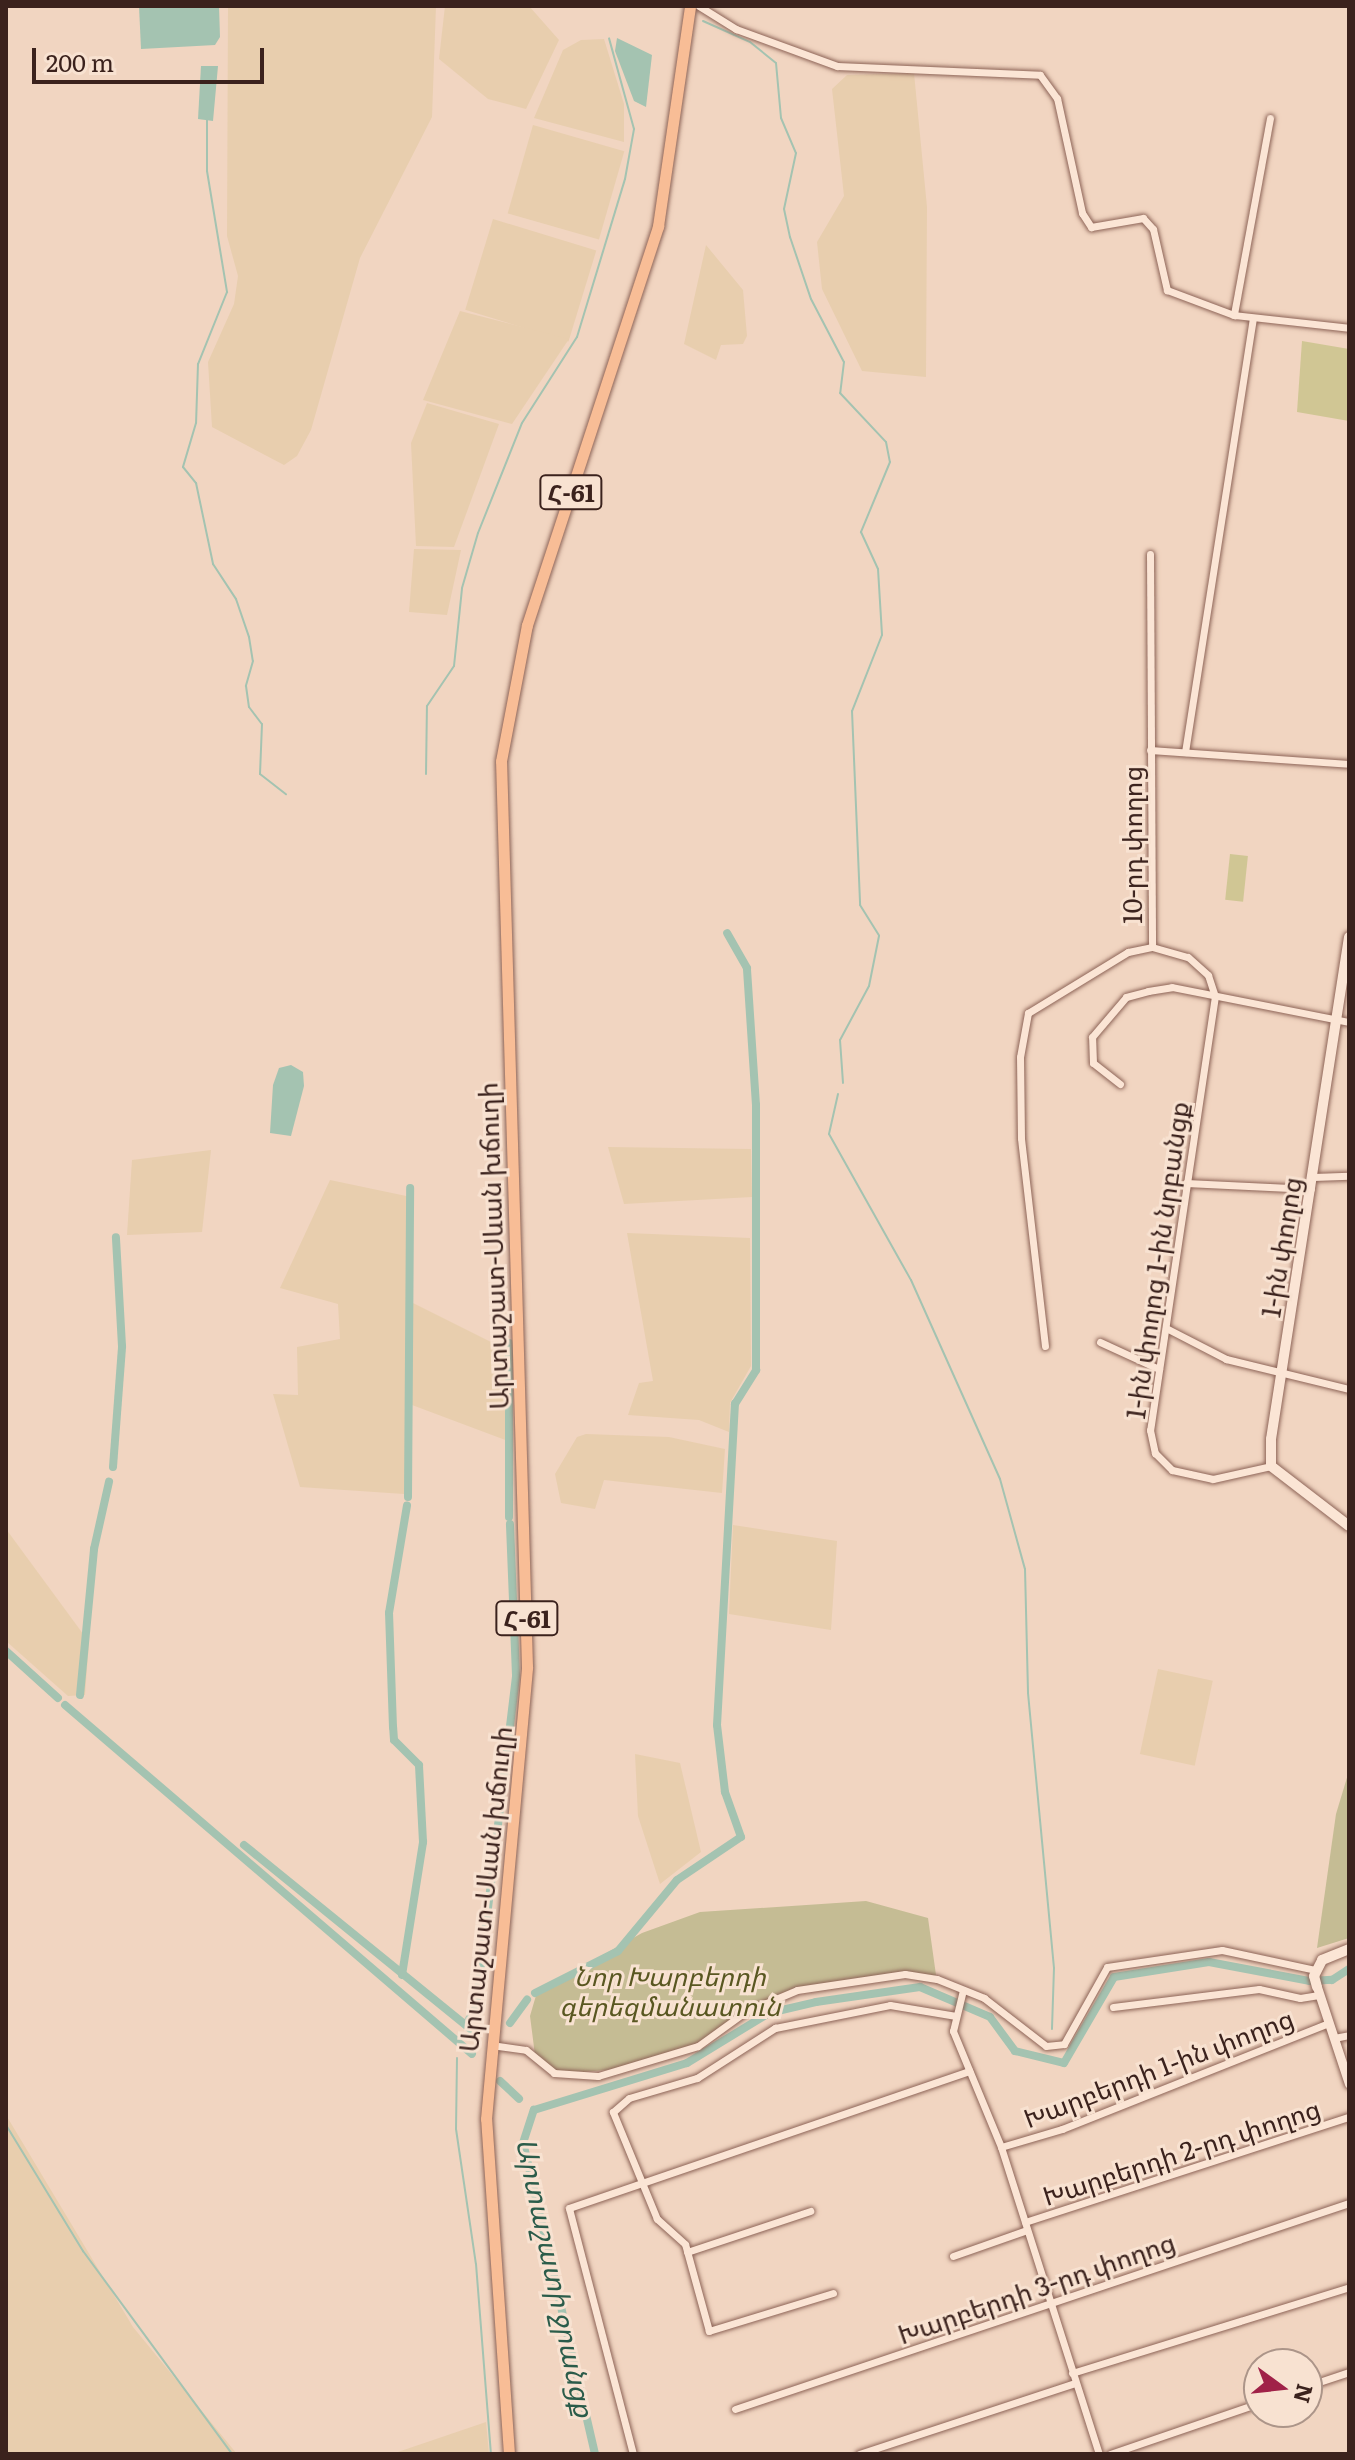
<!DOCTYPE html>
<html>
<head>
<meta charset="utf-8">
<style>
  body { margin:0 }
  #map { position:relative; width:1355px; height:2460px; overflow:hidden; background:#f1d5c1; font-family:Literata,"Noto Sans Armenian",serif }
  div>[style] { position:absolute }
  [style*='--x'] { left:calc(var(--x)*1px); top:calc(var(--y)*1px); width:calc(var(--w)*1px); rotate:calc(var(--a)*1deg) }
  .farmland>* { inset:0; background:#e8ceae; transform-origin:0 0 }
  .green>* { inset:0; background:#d0c694; transform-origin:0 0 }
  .cemetery>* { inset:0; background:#c5bc94 }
  .water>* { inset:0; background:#a4c3b1 }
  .stream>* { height:2px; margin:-1px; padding:0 1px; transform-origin:1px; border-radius:1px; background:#a4c3b1 }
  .canal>* { height:8px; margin:-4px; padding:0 4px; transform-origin:4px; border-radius:4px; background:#a4c3b1 }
  .roads { filter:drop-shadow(0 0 2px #8d6457) drop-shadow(0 0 2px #8d6457) }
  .minor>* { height:7px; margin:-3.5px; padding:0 3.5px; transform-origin:3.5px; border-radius:3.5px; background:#fbe5d5 }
  .tertiary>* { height:9px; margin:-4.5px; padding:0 4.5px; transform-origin:4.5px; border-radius:4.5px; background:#fbe5d5 }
  .secondary>* { height:10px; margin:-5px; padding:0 5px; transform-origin:5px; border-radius:5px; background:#fbe5d5 }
  .primary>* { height:11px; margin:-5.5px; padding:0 5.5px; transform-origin:5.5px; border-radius:5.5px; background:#f8bd96 }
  span { translate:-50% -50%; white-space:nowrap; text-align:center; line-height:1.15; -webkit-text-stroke:6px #f8e2d1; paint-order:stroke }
  .shield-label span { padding:2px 6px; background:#f8e2d1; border:2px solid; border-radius:6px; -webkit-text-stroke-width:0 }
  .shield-label { font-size:24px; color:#3b221d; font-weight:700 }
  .street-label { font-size:26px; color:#3b221d }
  .park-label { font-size:26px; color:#595721; font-style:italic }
  .water-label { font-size:28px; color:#2b5c4a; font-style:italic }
  .frame { position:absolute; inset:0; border:8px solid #3b221d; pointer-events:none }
  .north { position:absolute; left:1243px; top:2348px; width:80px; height:80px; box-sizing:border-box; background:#f8e2d1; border:2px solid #ac9589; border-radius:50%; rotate:105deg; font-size:22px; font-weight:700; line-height:32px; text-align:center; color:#3b221d }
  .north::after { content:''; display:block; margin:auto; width:28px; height:36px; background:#a02248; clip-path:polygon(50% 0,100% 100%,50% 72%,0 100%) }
  .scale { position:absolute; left:32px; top:48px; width:232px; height:36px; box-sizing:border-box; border:4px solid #3b221d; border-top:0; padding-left:10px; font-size:24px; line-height:28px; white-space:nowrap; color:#3b221d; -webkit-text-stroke:6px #f8e2d1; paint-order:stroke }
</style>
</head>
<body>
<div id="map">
  <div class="farmland">
    <div style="clip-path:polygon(228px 6px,436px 6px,432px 117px,360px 258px,311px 430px,297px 456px,284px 465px,212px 427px,208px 362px,234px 304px,238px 276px,227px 236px)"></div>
    <div style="clip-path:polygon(445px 6px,529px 6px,559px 40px,526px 109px,488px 99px,439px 59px)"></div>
    <div style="clip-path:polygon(604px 39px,624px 104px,624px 142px,534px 118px,563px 50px,581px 40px)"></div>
    <div style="clip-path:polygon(914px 73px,927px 207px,926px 377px,862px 371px,822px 289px,817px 242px,844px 196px,832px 89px,847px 75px)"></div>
    <div style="left:533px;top:125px;width:95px;height:92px;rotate:16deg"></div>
    <div style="left:493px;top:219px;width:108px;height:95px;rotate:17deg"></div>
    <div style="clip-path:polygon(706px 245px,743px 290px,747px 336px,743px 344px,721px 345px,716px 360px,684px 344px)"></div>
    <div style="clip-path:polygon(460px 311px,569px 339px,512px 424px,423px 400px)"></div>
    <div style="clip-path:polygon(427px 403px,499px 424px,454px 547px,416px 546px,411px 443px)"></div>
    <div style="clip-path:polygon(414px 549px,461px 550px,447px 615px,409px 612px)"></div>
    <div style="clip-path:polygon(608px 1147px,751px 1149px,752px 1197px,624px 1204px)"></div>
    <div style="clip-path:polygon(211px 1150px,202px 1232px,127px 1235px,132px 1160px)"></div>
    <div style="clip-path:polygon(330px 1180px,411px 1197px,411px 1302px,507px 1350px,511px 1442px,412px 1405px,404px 1494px,300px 1487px,273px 1394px,298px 1395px,297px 1347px,340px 1339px,338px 1304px,280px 1288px)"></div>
    <div style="clip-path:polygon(627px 1233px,750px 1238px,751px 1366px,730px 1403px,729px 1432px,699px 1420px,628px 1415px,639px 1383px,653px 1381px)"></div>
    <div style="clip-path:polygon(586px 1434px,669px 1437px,725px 1449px,722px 1493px,604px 1480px,595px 1509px,561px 1503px,555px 1474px,577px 1437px)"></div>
    <div style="clip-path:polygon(733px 1525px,837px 1541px,831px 1630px,729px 1614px)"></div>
    <div style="clip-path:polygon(6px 1529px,89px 1642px,85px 1695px,68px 1696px,6px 1641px)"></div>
    <div style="left:1158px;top:1669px;width:56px;height:87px;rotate:12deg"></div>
    <div style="clip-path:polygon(635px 1754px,680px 1763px,701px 1852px,660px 1884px,638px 1816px)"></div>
    <div style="clip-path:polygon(6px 2115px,133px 2327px,237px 2454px,6px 2454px)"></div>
    <div style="clip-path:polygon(486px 2422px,489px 2454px,392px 2454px)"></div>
  </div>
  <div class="green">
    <div style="clip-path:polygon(1302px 341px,1349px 349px,1349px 421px,1297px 412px)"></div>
    <div style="left:1230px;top:854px;width:18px;height:46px;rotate:6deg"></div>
  </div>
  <div class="cemetery">
    <div style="clip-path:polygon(1349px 1771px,1349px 1938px,1317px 1948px,1336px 1814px)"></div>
    <div style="clip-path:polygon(866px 1901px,928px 1918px,936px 1975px,812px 1986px,746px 2008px,700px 2047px,617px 2069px,560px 2074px,535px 2055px,530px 2016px,537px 1992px,642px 1933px,700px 1912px)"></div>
  </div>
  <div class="water">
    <div style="clip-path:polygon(139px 6px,219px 6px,220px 37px,215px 45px,141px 49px)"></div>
    <div style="clip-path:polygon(617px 38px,652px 55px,646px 107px,634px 101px,615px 51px)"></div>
    <div style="clip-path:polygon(201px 66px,218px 66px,213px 121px,198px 119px)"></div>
    <div style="clip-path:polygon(291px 1065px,303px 1072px,304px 1086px,291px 1136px,270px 1133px,273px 1085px,279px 1068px)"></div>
  </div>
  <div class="stream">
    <div style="--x:703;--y:21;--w:51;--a:24.1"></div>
    <div style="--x:750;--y:42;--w:33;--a:39"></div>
    <div style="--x:776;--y:63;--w:55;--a:84.8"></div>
    <div style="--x:781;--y:118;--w:38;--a:67"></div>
    <div style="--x:796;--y:153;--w:57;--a:102.1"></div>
    <div style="--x:784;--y:209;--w:29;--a:78"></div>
    <div style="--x:790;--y:237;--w:65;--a:71.3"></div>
    <div style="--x:811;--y:299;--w:71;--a:62.4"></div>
    <div style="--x:844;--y:362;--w:31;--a:97"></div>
    <div style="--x:840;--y:393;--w:67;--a:46.8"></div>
    <div style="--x:886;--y:442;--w:20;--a:79"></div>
    <div style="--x:890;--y:462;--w:76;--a:112.5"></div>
    <div style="--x:861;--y:532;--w:41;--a:65.3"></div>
    <div style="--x:878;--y:569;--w:66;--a:86.5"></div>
    <div style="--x:882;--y:635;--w:82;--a:111.5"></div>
    <div style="--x:852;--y:711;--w:194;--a:87.6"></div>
    <div style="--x:860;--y:905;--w:36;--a:58"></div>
    <div style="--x:879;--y:936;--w:51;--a:101.3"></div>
    <div style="--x:869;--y:986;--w:61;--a:118.2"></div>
    <div style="--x:840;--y:1040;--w:43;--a:86"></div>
    <div style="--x:207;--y:118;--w:53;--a:90"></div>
    <div style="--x:207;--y:171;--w:123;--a:80.6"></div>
    <div style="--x:227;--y:292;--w:78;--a:111.9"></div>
    <div style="--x:198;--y:364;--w:59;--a:91.9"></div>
    <div style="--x:196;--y:423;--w:46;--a:106.5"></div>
    <div style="--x:183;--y:467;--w:21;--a:51"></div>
    <div style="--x:196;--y:483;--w:83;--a:78.1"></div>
    <div style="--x:213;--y:564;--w:42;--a:56.7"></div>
    <div style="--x:236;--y:599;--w:40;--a:71.1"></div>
    <div style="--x:249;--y:637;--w:24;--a:81"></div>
    <div style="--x:253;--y:661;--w:26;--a:106"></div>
    <div style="--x:246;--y:686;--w:21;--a:82"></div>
    <div style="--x:249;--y:707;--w:21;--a:53"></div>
    <div style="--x:262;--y:724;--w:50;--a:92.3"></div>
    <div style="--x:260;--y:774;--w:33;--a:38"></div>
    <div style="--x:426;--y:774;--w:68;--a:-89.2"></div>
    <div style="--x:427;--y:706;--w:48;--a:-56"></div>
    <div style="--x:454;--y:666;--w:78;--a:-84.1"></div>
    <div style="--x:462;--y:588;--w:57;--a:-73.8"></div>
    <div style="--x:478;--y:533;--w:118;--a:-68.2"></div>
    <div style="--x:522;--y:423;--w:102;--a:-57.4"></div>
    <div style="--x:577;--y:337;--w:165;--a:-73.1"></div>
    <div style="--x:625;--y:179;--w:51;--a:-79.8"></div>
    <div style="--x:634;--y:129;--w:94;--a:-105.4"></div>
    <div style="--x:838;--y:1094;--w:41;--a:102.7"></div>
    <div style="--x:829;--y:1134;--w:167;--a:60.7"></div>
    <div style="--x:911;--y:1280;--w:218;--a:65.9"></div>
    <div style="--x:1000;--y:1479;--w:93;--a:74.5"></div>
    <div style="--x:1025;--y:1569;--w:124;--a:88.6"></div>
    <div style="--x:1028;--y:1693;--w:276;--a:84.6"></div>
    <div style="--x:1054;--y:1968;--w:61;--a:91.9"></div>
    <div style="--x:457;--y:2058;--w:71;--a:90.8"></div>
    <div style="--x:456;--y:2129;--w:136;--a:81.6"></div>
    <div style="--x:476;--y:2264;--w:191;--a:85.5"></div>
    <div style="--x:6;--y:2125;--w:148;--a:58.6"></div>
    <div style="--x:83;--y:2251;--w:252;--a:53.7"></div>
  </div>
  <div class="canal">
    <div style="--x:509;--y:1343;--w:174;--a:90"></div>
    <div style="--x:113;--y:1467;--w:121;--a:-85.7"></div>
    <div style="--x:122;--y:1346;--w:109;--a:-93.2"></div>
    <div style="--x:408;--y:1497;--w:309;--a:-89.6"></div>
    <div style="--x:6;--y:1651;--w:70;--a:42.1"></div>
    <div style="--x:80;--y:1695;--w:147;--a:-84.5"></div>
    <div style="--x:94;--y:1549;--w:69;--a:-77.4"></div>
    <div style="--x:65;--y:1705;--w:536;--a:40.61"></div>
    <div style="--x:244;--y:1845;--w:298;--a:39.1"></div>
    <div style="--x:402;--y:1975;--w:135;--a:-81"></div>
    <div style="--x:423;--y:1842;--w:77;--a:-93"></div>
    <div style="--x:419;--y:1765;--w:35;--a:-135"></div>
    <div style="--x:394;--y:1740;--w:13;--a:-94"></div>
    <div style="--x:393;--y:1727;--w:114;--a:-92"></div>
    <div style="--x:389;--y:1613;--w:109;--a:-80.5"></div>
    <div style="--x:535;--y:1993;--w:93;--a:-26.8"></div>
    <div style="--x:618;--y:1951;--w:92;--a:-50.3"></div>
    <div style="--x:677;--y:1880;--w:77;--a:-33.9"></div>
    <div style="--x:741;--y:1837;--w:48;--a:-109.6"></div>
    <div style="--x:725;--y:1792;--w:67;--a:-96.8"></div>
    <div style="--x:717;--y:1725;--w:322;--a:-86.8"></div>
    <div style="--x:735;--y:1404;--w:40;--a:-58"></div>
    <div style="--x:756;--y:1370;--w:265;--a:-90"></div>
    <div style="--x:756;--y:1105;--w:137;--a:-93.8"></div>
    <div style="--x:747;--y:968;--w:40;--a:-119.7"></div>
    <div style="--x:468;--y:2021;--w:16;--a:-60"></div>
    <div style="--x:476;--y:2007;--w:334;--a:-83.1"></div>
    <div style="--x:516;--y:1675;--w:151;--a:-92.3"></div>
    <div style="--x:510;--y:2023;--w:29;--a:-54"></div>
    <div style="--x:500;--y:2081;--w:26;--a:43"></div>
    <div style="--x:595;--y:2454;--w:319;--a:-103"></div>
    <div style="--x:523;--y:2143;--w:35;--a:-72"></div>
    <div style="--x:534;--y:2110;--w:160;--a:-17.1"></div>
    <div style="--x:687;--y:2063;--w:96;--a:-31.4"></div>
    <div style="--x:769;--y:2013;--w:48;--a:-13.2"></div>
    <div style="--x:816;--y:2002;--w:105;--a:-8.2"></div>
    <div style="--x:920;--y:1987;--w:76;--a:23.2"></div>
    <div style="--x:990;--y:2017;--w:42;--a:53.7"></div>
    <div style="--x:1015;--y:2051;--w:50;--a:13.8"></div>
    <div style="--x:1064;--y:2063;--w:99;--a:-59.8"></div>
    <div style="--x:1114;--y:1977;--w:96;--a:-9"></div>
    <div style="--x:1209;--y:1962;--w:103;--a:10.7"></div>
    <div style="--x:1310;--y:1981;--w:22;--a:-3"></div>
    <div style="--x:1332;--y:1980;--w:20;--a:-33"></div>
  </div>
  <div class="roads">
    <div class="minor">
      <div style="--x:699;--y:6;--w:44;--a:31.9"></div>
      <div style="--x:736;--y:29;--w:108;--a:20.1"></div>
      <div style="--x:837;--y:66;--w:203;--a:2.5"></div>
      <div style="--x:1040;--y:75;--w:29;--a:54"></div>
      <div style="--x:1057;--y:98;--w:118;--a:77.7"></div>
      <div style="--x:1082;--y:213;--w:17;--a:57"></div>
      <div style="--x:1091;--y:227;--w:53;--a:-9.8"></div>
      <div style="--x:1143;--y:218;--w:15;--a:48"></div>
      <div style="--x:1153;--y:229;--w:63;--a:77.1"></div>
      <div style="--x:1167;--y:290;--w:72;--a:20.5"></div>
      <div style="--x:1270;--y:118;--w:200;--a:100.4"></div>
      <div style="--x:1234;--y:315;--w:116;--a:6.4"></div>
      <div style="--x:1150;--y:554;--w:393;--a:89.7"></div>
      <div style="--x:1150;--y:750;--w:199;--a:4"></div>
      <div style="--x:1185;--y:752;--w:437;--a:-81.1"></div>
      <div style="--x:1120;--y:1084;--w:34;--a:-142"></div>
      <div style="--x:1093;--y:1063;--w:26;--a:-92"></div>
      <div style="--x:1092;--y:1037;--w:52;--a:-49.6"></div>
      <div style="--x:1126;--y:997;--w:23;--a:-15"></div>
      <div style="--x:1148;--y:991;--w:24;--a:-9"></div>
      <div style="--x:1172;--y:987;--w:180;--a:11.2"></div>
      <div style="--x:1313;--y:1177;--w:36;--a:-2"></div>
      <div style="--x:1186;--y:1183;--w:125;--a:2.7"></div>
      <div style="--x:1166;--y:1328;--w:68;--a:27.3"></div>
      <div style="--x:1226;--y:1359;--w:127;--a:13.7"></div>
      <div style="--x:1100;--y:1342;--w:65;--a:24.6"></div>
      <div style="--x:1045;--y:1346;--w:209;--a:-96.6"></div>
      <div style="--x:1021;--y:1138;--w:81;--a:-90.7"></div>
      <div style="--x:1020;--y:1057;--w:45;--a:-79.7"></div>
      <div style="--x:1028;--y:1013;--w:117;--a:-31.4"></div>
      <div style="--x:1128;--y:952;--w:25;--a:-12"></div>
      <div style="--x:1152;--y:947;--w:37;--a:16"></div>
      <div style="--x:1188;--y:957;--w:27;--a:42"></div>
      <div style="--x:1208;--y:975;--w:22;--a:72"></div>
      <div style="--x:1215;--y:996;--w:439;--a:98.5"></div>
      <div style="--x:1150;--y:1430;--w:24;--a:78"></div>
      <div style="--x:1155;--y:1453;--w:24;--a:45"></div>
      <div style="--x:1172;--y:1470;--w:42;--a:12.4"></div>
      <div style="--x:1213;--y:1479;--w:59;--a:-12.6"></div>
      <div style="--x:963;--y:1990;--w:42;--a:103.7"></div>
      <div style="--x:953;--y:2031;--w:126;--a:67.5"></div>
      <div style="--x:1001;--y:2147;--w:322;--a:72.3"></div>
      <div style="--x:1113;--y:2007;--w:147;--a:-7"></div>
      <div style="--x:1259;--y:1989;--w:42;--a:12.4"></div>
      <div style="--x:1300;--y:1998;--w:19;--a:-9"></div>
      <div style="--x:1334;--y:2038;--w:15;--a:-11"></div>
      <div style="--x:491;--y:2045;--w:35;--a:8"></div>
      <div style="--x:526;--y:2050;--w:36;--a:39"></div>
      <div style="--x:554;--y:2073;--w:44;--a:3.9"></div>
      <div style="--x:598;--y:2076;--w:104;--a:-16.7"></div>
      <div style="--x:698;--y:2046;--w:58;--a:-35.9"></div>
      <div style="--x:745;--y:2012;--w:56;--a:-22.9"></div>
      <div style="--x:797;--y:1990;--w:109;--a:-8.4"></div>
      <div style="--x:905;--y:1974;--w:32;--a:9"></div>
      <div style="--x:937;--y:1979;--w:51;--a:22"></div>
      <div style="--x:984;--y:1998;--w:78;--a:37.7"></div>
      <div style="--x:1046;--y:2046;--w:18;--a:-6"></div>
      <div style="--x:1064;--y:2044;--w:88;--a:-60.8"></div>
      <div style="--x:1107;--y:1967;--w:116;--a:-8.4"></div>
      <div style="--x:1222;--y:1950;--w:95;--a:12.1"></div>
      <div style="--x:1001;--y:2147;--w:64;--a:-16.4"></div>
      <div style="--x:1062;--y:2129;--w:287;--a:-21.7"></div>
      <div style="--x:1025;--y:2222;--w:341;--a:-18"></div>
      <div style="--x:687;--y:2252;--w:130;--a:-18.4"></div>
      <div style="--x:953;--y:2256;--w:78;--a:-19.4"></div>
      <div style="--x:833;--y:2293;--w:130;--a:163"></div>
      <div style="--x:709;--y:2331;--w:90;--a:-105.4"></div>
      <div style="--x:685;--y:2244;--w:38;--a:-138"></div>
      <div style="--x:657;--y:2219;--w:116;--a:-112.4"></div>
      <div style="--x:613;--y:2112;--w:21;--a:-41"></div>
      <div style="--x:629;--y:2098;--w:71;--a:-16.4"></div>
      <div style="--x:697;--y:2078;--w:93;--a:-32.7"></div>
      <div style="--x:775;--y:2028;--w:117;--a:-11.3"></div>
      <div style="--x:890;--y:2005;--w:67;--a:9.5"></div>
      <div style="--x:1072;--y:2373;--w:290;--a:-17.2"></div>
      <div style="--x:1307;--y:2386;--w:44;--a:-18.4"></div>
      <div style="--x:735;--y:2409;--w:648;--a:-18.55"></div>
      <div style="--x:633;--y:2454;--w:254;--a:-104.6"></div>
      <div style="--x:569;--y:2208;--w:423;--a:-18.9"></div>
      <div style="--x:859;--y:2454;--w:227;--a:-18.2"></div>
      <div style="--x:1110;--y:2454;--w:157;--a:-18.9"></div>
    </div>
    <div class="tertiary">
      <div style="--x:1317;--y:1987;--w:102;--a:71.7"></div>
    </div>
    <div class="secondary">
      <div style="--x:1349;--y:937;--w:508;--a:98.83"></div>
      <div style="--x:1271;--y:1439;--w:27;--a:90"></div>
      <div style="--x:1271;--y:1466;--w:98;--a:37.6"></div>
      <div style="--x:1317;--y:1987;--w:11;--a:-105"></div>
      <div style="--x:1314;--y:1976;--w:18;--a:-63"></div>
      <div style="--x:1322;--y:1960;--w:29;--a:-22"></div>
    </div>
    <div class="primary">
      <div style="--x:509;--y:2454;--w:336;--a:-93.9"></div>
      <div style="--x:486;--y:2119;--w:454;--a:-84.8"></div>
      <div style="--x:527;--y:1667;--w:906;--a:-91.64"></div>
      <div style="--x:501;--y:761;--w:138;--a:-79.2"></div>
      <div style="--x:527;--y:625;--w:420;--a:-71.8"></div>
      <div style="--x:658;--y:226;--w:222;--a:-81.7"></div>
    </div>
  </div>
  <div class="shield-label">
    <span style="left:571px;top:492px">Հ-61</span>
    <span style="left:527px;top:1618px">Հ-61</span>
  </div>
  <div class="street-label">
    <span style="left:1131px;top:845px;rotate:-90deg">10-րդ փողոց</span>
    <span style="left:492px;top:1246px;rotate:-92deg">Արտաշատ-Սևան խճուղի</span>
    <span style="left:1280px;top:1247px;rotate:-81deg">1-ին փողոց</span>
    <span style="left:1156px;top:1260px;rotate:-82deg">1-ին փողոց 1-ին նրբանցք</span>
    <span style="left:484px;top:1889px;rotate:-84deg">Արտաշատ-Սևան խճուղի</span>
    <span style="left:1158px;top:2067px;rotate:-21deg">Խարբերդի 1-ին փողոց</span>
    <span style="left:1181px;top:2151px;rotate:-18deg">Խարբերդի 2-րդ փողոց</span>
    <span style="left:1036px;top:2287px;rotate:-19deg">Խարբերդի 3-րդ փողոց</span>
  </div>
  <div class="park-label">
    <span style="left:670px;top:1990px">Նոր Խարբերդի<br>գերեզմանատուն</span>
  </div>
  <div class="water-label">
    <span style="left:557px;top:2277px;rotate:78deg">Արտաշատի ջրանցք</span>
  </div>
  <div class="frame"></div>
  <div class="north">N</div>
  <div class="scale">200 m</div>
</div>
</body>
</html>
